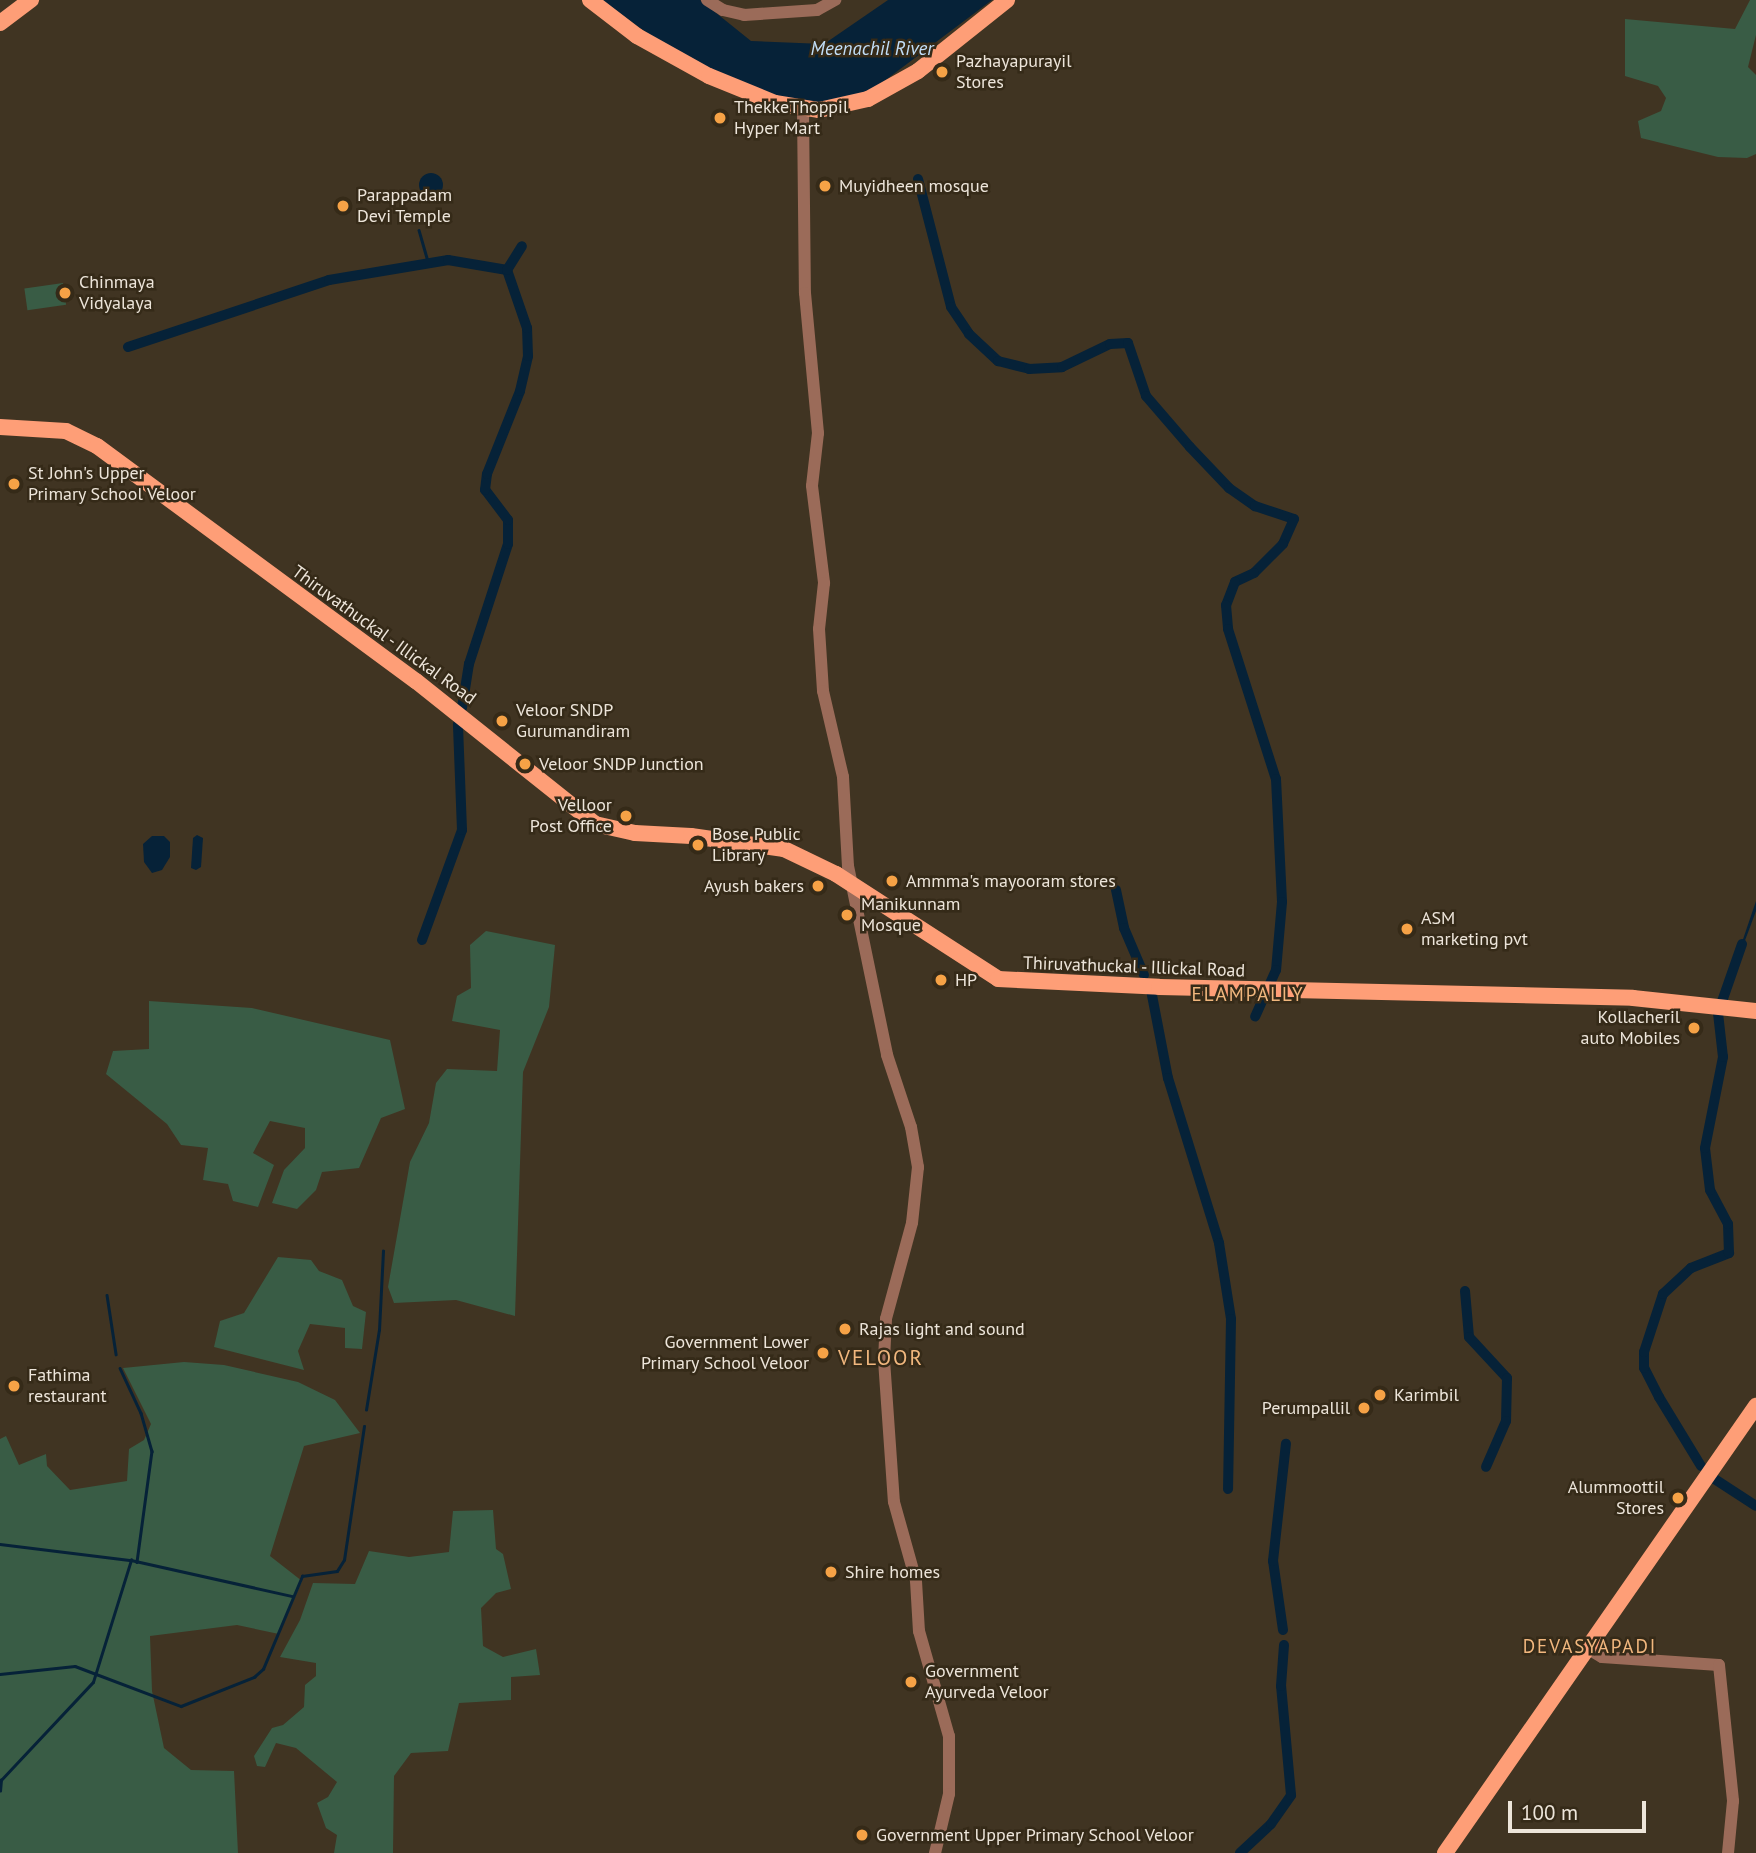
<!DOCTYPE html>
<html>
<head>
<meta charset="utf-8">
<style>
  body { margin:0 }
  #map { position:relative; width:1756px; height:1853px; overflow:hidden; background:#403422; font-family:"PT Sans",sans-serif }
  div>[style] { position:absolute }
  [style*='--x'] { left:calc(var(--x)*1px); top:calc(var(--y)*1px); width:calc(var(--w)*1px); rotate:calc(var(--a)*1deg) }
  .green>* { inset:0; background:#395c45; transform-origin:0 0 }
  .water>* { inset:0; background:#062238 }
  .round { border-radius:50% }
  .stream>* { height:2.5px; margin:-1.25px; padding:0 1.25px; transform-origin:1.25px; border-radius:1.25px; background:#062238 }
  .canal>* { height:10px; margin:-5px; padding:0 5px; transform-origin:5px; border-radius:5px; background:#062238 }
  .minor>* { height:12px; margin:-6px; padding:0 6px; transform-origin:6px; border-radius:6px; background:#9b6b59 }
  .major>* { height:16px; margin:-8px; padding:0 8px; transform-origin:8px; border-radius:8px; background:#fe9e77 }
  .dots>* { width:19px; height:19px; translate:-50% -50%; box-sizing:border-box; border:4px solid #352a18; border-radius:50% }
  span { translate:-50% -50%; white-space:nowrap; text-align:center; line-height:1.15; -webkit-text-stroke:5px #352a18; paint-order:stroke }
  .poi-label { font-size:18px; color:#ede5da }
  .left { translate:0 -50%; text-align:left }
  .right { translate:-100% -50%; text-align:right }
  .street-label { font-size:18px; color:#ede5da }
  .water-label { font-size:19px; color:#c1def8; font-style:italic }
  .neighbourhood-label { font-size:19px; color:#f1b77e; letter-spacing:2px }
  .quarter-label { font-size:21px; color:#f1b77e; letter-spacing:2px }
  .scale { position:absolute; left:1508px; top:1801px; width:138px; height:32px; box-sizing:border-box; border:4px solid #ede5da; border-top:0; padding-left:9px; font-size:21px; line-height:24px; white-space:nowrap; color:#ede5da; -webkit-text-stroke:5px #352a18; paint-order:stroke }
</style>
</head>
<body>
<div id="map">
  <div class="green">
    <div style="clip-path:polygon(1750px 0,1756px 0,1756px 35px,1748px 67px,1756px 75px,1756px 154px,1747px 158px,1718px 157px,1641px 138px,1638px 121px,1661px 111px,1666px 98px,1658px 86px,1625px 76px,1625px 19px,1735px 29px)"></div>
    <div style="left:63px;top:283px;width:22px;height:39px;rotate:82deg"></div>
    <div style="clip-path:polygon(486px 931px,555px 945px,549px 1007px,523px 1072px,515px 1316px,456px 1300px,394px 1303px,388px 1287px,410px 1162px,429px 1123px,436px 1083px,447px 1069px,497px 1071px,500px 1030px,452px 1021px,457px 996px,471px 988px,470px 945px)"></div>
    <div style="clip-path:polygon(149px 1001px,252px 1008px,390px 1040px,405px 1109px,381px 1118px,359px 1168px,322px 1172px,316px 1190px,297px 1209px,272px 1203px,284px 1170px,305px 1148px,305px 1128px,270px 1121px,253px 1153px,274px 1165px,258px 1207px,233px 1201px,228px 1184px,203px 1180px,208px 1148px,181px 1145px,167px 1124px,106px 1074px,113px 1051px,149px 1049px)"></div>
    <div style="clip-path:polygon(278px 1257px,311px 1260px,319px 1271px,342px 1280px,353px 1306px,366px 1312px,362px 1349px,345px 1348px,345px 1328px,310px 1324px,298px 1351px,304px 1370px,214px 1347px,220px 1321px,244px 1313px)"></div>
    <div style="clip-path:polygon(184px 1362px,224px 1365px,298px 1382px,335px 1400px,360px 1433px,304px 1446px,270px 1556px,302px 1581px,279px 1634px,237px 1625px,150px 1636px,152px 1691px,164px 1748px,191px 1770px,234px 1771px,238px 1853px,0 1853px,0 1439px,6px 1436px,19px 1465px,46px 1454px,47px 1466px,70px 1490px,127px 1481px,129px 1449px,144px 1440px,151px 1424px,123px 1368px)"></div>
    <div style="clip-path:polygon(493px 1510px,496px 1549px,503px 1554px,511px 1589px,496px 1593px,481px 1608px,483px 1646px,503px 1657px,536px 1649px,540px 1675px,511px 1677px,511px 1700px,459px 1703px,448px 1751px,411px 1753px,394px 1776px,393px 1853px,334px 1853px,337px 1835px,326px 1828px,317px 1803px,328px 1797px,337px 1782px,296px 1748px,276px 1743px,265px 1767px,257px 1766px,254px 1756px,272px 1728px,283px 1725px,304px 1707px,305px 1685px,316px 1676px,316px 1663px,280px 1657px,300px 1620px,313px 1583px,355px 1584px,369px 1551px,409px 1557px,449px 1552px,453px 1511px)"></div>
  </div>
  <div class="water">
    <div style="clip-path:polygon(602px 0,700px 0,751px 41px,824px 44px,888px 0,992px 0,859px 100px,815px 109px,719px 75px,666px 47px)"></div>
    <div class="round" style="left:419px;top:173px;width:24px;height:24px"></div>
    <div style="clip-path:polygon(197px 835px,203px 838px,201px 867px,196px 870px,191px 868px,193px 838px)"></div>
    <div style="clip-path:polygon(152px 836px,164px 836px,170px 842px,170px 857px,162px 870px,152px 873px,144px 862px,143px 844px)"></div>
    <div style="clip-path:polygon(1756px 901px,1756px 911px,1718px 1013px)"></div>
  </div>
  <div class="stream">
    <div style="--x:419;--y:230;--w:35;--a:74"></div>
    <div style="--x:107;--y:1295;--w:60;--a:81.3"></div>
    <div style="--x:120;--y:1368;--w:50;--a:65"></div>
    <div style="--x:141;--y:1413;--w:40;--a:74"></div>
    <div style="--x:152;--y:1451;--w:112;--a:97.7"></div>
    <div style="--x:366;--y:1410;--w:81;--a:-80.8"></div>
    <div style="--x:379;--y:1330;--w:79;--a:-87.1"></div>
    <div style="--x:0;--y:1544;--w:132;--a:7"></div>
    <div style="--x:131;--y:1560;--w:165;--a:12.6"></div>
    <div style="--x:0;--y:1674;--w:75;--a:-6.1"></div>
    <div style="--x:75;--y:1666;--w:113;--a:20.7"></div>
    <div style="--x:181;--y:1706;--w:79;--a:-21.7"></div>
    <div style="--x:254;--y:1677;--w:12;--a:-42"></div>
    <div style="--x:263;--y:1669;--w:101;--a:-67.2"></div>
    <div style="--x:302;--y:1576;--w:35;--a:-8"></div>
    <div style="--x:337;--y:1571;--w:13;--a:-58"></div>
    <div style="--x:344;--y:1560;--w:135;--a:-81.5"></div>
    <div style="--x:0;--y:1791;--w:11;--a:-85"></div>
    <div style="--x:1;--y:1780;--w:134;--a:-46.8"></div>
    <div style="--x:93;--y:1682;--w:128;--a:-72.7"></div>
  </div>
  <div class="canal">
    <div style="--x:918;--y:179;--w:132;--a:75.5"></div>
    <div style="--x:951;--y:307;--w:32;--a:56"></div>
    <div style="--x:969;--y:334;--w:40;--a:43"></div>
    <div style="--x:998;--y:361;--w:32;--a:14"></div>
    <div style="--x:1029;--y:369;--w:33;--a:-3"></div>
    <div style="--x:1062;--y:367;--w:53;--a:-25.6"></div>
    <div style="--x:1110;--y:344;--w:18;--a:-3"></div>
    <div style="--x:1128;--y:343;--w:56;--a:71.2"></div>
    <div style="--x:1146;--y:396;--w:67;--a:49.2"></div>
    <div style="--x:1190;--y:447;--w:57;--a:46.4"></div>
    <div style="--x:1229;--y:488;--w:32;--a:35"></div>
    <div style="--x:1255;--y:506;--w:41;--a:18.4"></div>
    <div style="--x:1294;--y:519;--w:27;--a:114"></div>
    <div style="--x:1283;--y:544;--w:41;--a:135"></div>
    <div style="--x:1254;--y:573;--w:21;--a:155"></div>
    <div style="--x:1235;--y:582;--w:25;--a:111"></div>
    <div style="--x:1226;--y:605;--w:24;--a:85"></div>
    <div style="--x:1228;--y:629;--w:157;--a:72.3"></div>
    <div style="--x:1276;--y:779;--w:123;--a:87.2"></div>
    <div style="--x:1282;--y:902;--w:68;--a:95"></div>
    <div style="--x:1276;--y:970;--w:51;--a:114.1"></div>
    <div style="--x:128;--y:347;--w:212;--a:-18.4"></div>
    <div style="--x:329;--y:280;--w:121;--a:-9.5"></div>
    <div style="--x:448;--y:260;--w:60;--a:9.6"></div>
    <div style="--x:462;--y:708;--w:45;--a:-81"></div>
    <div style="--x:469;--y:664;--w:126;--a:-72"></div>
    <div style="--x:508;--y:544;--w:24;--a:-90"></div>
    <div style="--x:508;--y:520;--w:38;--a:-127"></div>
    <div style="--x:485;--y:490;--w:16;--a:-83"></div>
    <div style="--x:487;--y:474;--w:89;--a:-68.3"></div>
    <div style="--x:520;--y:391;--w:36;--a:-77"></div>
    <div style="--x:528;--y:356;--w:28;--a:-92"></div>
    <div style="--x:527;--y:328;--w:61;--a:-109"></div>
    <div style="--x:507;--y:270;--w:28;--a:-58"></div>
    <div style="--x:1116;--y:890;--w:39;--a:78"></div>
    <div style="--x:1124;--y:928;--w:51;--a:66.9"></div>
    <div style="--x:422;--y:940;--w:117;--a:-70"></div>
    <div style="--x:462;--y:830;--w:106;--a:-92.2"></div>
    <div style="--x:1151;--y:990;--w:90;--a:79.1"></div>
    <div style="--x:1168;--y:1078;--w:173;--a:72.8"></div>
    <div style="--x:1219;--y:1243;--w:77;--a:81"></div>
    <div style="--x:1231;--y:1319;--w:170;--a:91"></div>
    <div style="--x:1465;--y:1291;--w:46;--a:85"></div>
    <div style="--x:1469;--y:1337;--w:56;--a:47.2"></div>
    <div style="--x:1507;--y:1378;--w:43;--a:91.3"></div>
    <div style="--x:1506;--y:1421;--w:50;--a:113.5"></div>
    <div style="--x:1701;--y:1466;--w:81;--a:-121.3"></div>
    <div style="--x:1659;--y:1397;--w:33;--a:-117"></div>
    <div style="--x:1644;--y:1368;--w:16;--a:-90"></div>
    <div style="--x:1644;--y:1352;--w:61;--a:-71.9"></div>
    <div style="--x:1663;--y:1294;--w:38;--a:-43"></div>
    <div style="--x:1691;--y:1268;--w:41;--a:-21.5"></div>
    <div style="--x:1729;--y:1253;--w:29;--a:-92"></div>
    <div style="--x:1728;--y:1224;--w:38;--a:-118"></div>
    <div style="--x:1710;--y:1190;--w:42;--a:-96.8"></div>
    <div style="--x:1705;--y:1148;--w:93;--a:-78.8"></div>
    <div style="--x:1723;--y:1057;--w:44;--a:-96.5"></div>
    <div style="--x:1718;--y:1013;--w:73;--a:-70.8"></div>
    <div style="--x:1713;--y:1478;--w:51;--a:33.1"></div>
    <div style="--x:1283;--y:1630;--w:70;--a:-98.2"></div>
    <div style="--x:1273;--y:1561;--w:118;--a:-83.7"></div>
    <div style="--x:1240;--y:1853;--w:42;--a:-43.1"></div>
    <div style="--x:1271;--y:1824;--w:35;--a:-55"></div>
    <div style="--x:1291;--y:1795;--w:109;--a:-95.2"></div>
    <div style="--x:1281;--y:1686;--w:41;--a:-85.8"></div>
  </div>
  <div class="minor">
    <div style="--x:707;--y:0;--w:19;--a:32"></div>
    <div style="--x:723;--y:10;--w:22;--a:13"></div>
    <div style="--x:744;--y:15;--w:73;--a:-3.9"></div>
    <div style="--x:817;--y:10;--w:21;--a:-29"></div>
    <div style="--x:803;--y:110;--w:183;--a:89.4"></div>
    <div style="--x:805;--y:293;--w:141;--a:84.7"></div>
    <div style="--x:818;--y:433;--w:53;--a:96.5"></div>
    <div style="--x:812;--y:486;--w:98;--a:82.9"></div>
    <div style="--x:824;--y:583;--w:46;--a:96.2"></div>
    <div style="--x:819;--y:629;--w:62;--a:86.3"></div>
    <div style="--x:823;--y:691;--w:88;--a:76.9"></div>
    <div style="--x:843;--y:777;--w:89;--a:86.8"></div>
    <div style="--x:848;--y:866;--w:193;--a:78.3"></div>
    <div style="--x:887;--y:1055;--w:76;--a:71.6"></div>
    <div style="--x:911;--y:1127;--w:41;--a:80.1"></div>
    <div style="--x:918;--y:1167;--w:56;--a:96.1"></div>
    <div style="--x:912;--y:1223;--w:99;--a:105.2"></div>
    <div style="--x:886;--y:1319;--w:41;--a:92.8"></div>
    <div style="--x:884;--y:1360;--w:142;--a:86"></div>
    <div style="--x:894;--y:1502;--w:82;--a:74.4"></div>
    <div style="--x:916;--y:1581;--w:50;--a:86.6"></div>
    <div style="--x:919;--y:1631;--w:109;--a:74.1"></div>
    <div style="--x:949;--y:1736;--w:58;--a:90"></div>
    <div style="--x:949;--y:1794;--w:61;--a:103.3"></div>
    <div style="--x:1587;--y:1648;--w:17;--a:31"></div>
    <div style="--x:1602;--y:1657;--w:117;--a:3.9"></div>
    <div style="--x:1719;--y:1665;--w:137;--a:84.1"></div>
    <div style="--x:1733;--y:1801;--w:52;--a:95.5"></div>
  </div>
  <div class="major">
    <div style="--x:590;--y:0;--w:59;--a:37.5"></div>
    <div style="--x:637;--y:36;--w:82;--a:29.1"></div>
    <div style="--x:709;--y:76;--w:71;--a:22.2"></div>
    <div style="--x:775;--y:103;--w:45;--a:9"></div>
    <div style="--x:819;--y:110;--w:50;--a:-12.7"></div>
    <div style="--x:868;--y:99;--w:57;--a:-29.2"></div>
    <div style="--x:918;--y:71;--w:114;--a:-38.6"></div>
    <div style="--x:0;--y:23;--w:39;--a:-37"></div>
    <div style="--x:0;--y:427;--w:66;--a:3.5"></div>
    <div style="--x:66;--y:431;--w:34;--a:26"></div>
    <div style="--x:97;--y:446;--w:396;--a:36.4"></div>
    <div style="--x:416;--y:681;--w:229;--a:38.6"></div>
    <div style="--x:595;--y:824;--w:41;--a:12.7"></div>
    <div style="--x:635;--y:833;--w:56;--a:3.1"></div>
    <div style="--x:691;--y:836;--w:94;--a:8"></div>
    <div style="--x:784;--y:849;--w:58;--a:25.7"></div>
    <div style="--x:836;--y:874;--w:193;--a:32.9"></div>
    <div style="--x:998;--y:979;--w:161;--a:2.8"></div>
    <div style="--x:1159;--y:987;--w:474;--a:1.3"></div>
    <div style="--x:1633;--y:998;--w:124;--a:6"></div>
    <div style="--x:1445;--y:1853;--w:545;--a:-55.17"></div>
  </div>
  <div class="dots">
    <div style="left:942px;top:72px;background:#f6a246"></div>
    <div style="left:720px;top:118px;background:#f6a246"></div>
    <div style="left:825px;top:186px;background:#f6a246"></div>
    <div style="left:343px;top:206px;background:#f6a246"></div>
    <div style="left:65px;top:293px;background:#f6a246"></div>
    <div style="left:14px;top:484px;background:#f6a246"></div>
    <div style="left:502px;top:721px;background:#f6a246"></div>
    <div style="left:525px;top:764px;background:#f6a246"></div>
    <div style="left:626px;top:816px;background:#f6a246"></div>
    <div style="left:698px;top:845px;background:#f6a246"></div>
    <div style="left:892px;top:881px;background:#f6a246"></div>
    <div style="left:818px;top:886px;background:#f6a246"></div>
    <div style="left:847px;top:915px;background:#f6a246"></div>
    <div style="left:1407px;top:929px;background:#f6a246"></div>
    <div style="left:941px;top:980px;background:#f6a246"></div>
    <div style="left:1694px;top:1028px;background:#f6a246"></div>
    <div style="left:845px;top:1329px;background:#f6a246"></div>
    <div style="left:823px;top:1353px;background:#f6a246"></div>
    <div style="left:14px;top:1386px;background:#f6a246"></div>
    <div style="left:1380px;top:1395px;background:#f6a246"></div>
    <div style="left:1364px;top:1408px;background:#f6a246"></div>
    <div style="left:1678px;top:1498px;background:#f6a246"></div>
    <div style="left:831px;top:1572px;background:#f6a246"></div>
    <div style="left:911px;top:1682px;background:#f6a246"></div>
    <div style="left:862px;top:1835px;background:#f6a246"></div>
  </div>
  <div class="poi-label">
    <span class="left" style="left:956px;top:72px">Pazhayapurayil<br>Stores</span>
    <span class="left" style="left:734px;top:118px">ThekkeThoppil<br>Hyper Mart</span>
    <span class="left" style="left:839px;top:186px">Muyidheen mosque</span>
    <span class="left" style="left:357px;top:206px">Parappadam<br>Devi Temple</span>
    <span class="left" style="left:79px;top:293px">Chinmaya<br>Vidyalaya</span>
    <span class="left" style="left:28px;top:484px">St John's Upper<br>Primary School Veloor</span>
    <span class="left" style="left:516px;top:721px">Veloor SNDP<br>Gurumandiram</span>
    <span class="left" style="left:539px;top:764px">Veloor SNDP Junction</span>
    <span class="right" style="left:612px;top:816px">Velloor<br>Post Office</span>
    <span class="left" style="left:712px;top:845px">Bose Public<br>Library</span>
    <span class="left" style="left:906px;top:881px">Ammma's mayooram stores</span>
    <span class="right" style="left:804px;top:886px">Ayush bakers</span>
    <span class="left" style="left:861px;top:915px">Manikunnam<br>Mosque</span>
    <span class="left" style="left:1421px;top:929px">ASM<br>marketing pvt</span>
    <span class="left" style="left:955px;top:980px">HP</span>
    <span class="right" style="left:1680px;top:1028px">Kollacheril<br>auto Mobiles</span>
    <span class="left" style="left:859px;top:1329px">Rajas light and sound</span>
    <span class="right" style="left:809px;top:1353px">Government Lower<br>Primary School Veloor</span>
    <span class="left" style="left:28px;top:1386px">Fathima<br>restaurant</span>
    <span class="left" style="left:1394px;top:1395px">Karimbil</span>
    <span class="right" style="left:1350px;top:1408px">Perumpallil</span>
    <span class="right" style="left:1664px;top:1498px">Alummoottil<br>Stores</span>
    <span class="left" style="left:845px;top:1572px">Shire homes</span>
    <span class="left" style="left:925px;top:1682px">Government<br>Ayurveda Veloor</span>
    <span class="left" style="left:876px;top:1835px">Government Upper Primary School Veloor</span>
  </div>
  <div class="street-label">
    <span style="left:384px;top:635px;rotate:36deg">Thiruvathuckal - Illickal Road</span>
    <span style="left:1134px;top:967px;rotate:2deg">Thiruvathuckal - Illickal Road</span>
  </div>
  <div class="water-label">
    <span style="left:872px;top:49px">Meenachil River</span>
  </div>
  <div class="neighbourhood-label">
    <span style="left:1248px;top:995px">ELAMPALLY</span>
    <span style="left:1590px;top:1647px">DEVASYAPADI</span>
  </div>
  <div class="quarter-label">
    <span style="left:881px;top:1358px">VELOOR</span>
  </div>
  <div class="scale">100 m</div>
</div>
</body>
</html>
